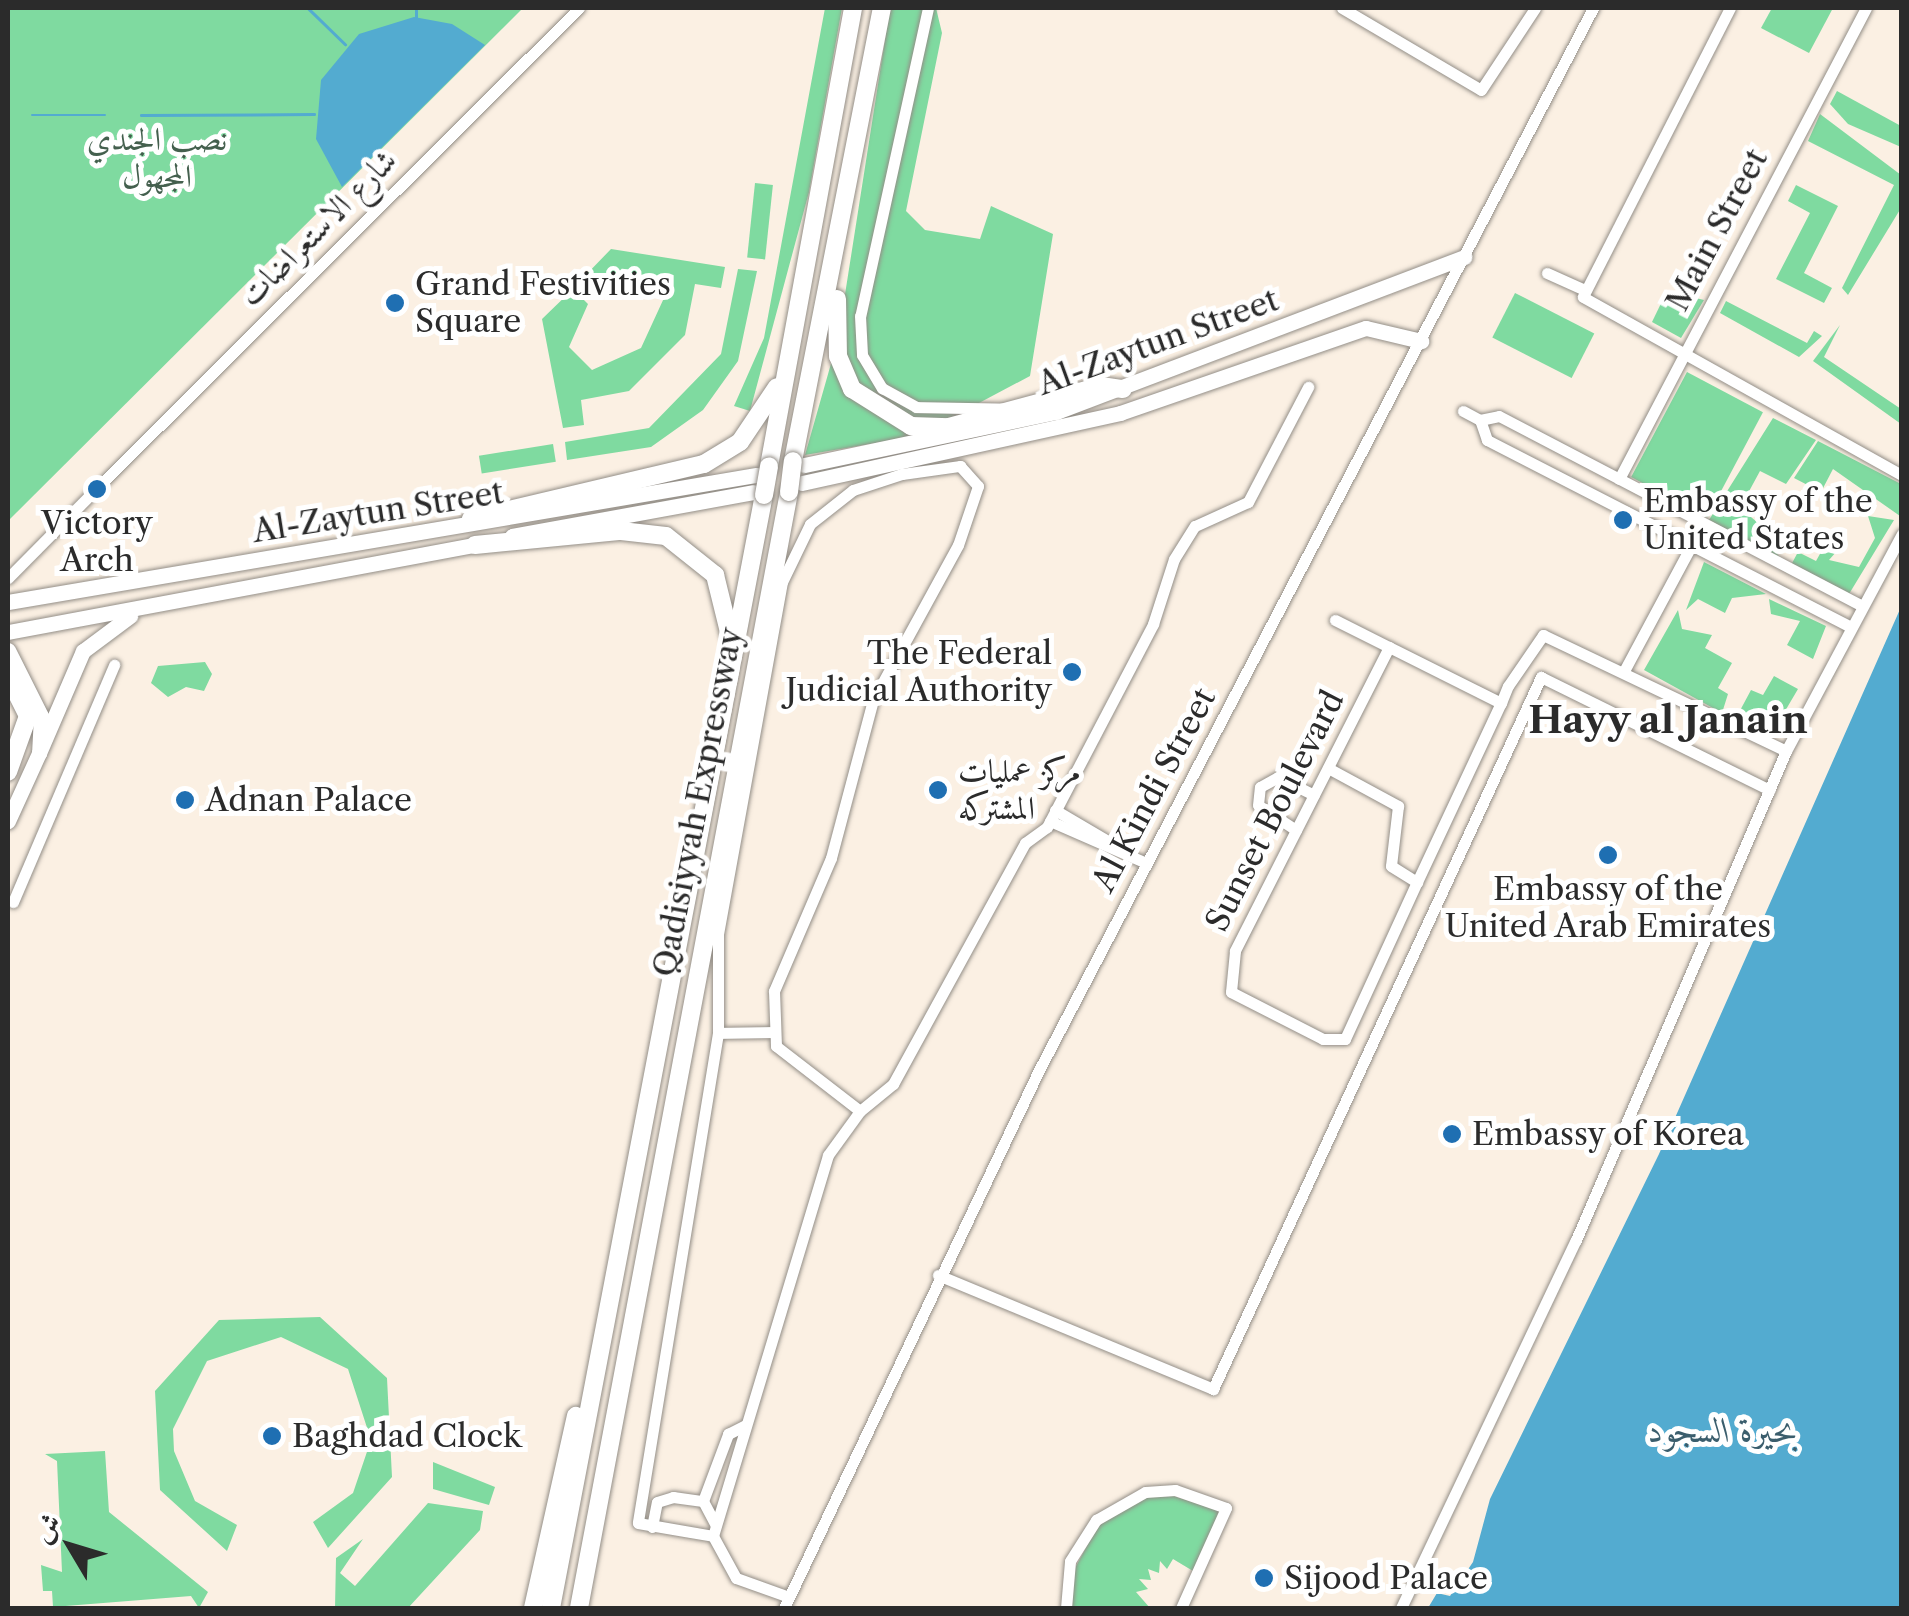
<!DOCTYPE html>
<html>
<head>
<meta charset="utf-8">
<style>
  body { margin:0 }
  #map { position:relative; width:1909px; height:1616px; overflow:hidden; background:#fbf0e3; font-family:"Libre Caslon Text",Amiri,serif }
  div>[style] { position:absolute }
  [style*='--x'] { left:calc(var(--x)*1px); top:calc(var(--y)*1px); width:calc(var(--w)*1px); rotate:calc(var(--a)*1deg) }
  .green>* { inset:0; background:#7fdaa0; transform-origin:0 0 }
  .water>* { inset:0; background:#53abd0 }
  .stream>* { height:2.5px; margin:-1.25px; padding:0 1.25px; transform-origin:1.25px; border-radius:1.25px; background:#53abd0 }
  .roads { filter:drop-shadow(0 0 2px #938e87) drop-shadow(0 0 2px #938e87) }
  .minor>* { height:11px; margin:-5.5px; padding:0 5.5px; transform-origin:5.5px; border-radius:5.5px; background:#fff }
  .major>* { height:15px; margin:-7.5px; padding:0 7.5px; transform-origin:7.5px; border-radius:7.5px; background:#fff }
  .highway>* { height:18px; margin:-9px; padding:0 9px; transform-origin:9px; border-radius:9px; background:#fff }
  .bridges { filter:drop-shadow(0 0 2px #938e87) drop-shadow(0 0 2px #938e87) }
  .highway-bridge>* { height:18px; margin:-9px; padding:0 9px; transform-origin:9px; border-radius:9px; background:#fff }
  .dots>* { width:28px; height:28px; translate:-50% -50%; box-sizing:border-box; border:5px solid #fff; border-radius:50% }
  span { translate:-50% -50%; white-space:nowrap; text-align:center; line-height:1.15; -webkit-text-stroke:10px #fff; paint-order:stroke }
  .park-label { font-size:32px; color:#44604e }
  .street-label { font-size:32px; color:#2b2b2b }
  .poi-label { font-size:32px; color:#2b2b2b }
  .left { translate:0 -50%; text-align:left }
  .right { translate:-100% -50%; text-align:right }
  .water-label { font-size:35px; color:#3b5e6d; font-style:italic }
  .quarter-label { font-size:38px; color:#2b2b2b; font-weight:700 }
  .frame { position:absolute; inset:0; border:10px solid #2b2b2b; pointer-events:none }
  .north { position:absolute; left:20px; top:1496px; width:100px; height:100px; -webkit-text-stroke:8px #fff; paint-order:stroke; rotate:308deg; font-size:28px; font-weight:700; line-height:40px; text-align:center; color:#2b2b2b }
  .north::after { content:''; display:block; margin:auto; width:35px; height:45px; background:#2b2b2b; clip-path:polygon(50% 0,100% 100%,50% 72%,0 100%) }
</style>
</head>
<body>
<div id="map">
  <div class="green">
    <div style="clip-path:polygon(8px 8px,523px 8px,8px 521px)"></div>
    <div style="clip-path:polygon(825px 8px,842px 8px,809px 192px,750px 411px,734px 406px,764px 338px)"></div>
    <div style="clip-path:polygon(890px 8px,936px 8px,942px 33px,906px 211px,925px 230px,980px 239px,991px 206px,1053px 234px,1030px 376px,917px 436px,805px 455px,838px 339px)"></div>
    <div style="clip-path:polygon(1772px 8px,1833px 8px,1809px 53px,1761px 28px)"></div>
    <div style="clip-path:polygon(1837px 91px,1901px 126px,1901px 147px,1848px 124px,1830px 104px)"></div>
    <div style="clip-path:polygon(1820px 114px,1901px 175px,1901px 208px,1848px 295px,1842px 288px,1894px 185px,1808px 141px)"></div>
    <div style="left:755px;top:183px;width:18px;height:75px;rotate:6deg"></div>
    <div style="clip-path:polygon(1796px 185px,1838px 206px,1804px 273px,1832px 288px,1824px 303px,1776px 279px,1810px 213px,1788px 201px)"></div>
    <div style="clip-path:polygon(611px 249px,725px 267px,721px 288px,695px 284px,685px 335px,629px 391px,581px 400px,584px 425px,563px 428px,542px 319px,573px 289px,588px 304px,569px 347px,592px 370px,641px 348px,664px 298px,641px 274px,625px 291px,597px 295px,581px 280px)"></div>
    <div style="clip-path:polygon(738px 269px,757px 271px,738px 361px,703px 410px,651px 447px,567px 460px,565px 442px,649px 428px,721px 354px)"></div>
    <div style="clip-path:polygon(1667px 291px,1704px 300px,1681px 338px,1652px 322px)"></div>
    <div style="left:1515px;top:293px;width:89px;height:50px;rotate:27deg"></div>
    <div style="clip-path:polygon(1726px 301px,1807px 343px,1814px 331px,1822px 336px,1799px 357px,1720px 313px)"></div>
    <div style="clip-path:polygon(1840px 325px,1824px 357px,1901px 409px,1901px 424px,1813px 361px)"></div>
    <div style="left:1687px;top:372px;width:86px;height:119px;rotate:28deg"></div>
    <div style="clip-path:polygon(1773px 418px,1816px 440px,1786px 484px,1760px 471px,1740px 508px,1757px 522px,1768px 518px,1761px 532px,1781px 559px,1709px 520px)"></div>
    <div style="clip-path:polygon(1818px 441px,1901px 484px,1900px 516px,1833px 469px,1821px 492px,1794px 478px)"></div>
    <div style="left:553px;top:444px;width:18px;height:75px;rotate:81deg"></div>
    <div style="clip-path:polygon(1868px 516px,1894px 520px,1849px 594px,1791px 565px,1798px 552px,1816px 561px,1830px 536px,1844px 543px,1829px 560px,1859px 567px,1875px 538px)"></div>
    <div style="clip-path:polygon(1704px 562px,1766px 594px,1732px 598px,1725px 613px,1698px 599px,1686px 610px)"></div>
    <div style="clip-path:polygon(1769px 599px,1826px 626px,1813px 659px,1787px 645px,1800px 621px,1771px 614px)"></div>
    <div style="clip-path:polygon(1678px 610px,1682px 629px,1712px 635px,1705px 648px,1732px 663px,1718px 688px,1728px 694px,1722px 713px,1644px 670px)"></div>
    <div style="clip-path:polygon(205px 662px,212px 674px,204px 691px,186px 687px,168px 697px,151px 683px,158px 666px)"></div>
    <div style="clip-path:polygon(1774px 676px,1798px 689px,1771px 735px,1736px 718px,1751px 690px,1763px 695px)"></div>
    <div style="clip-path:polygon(320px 1317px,387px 1378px,392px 1477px,328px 1548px,313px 1522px,353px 1493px,371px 1440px,348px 1369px,281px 1337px,207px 1361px,173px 1429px,174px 1451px,195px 1501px,237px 1525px,227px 1551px,160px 1490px,155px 1391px,219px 1320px)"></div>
    <div style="clip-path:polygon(105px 1451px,109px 1512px,208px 1592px,199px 1608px,191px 1596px,53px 1607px,52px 1591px,43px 1591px,41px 1565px,62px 1572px,57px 1461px,45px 1454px)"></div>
    <div style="clip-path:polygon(433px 1462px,495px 1487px,489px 1505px,433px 1489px)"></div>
    <div style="clip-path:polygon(1164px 1493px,1221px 1511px,1193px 1571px,1173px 1559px,1167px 1569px,1160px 1561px,1159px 1573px,1148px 1569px,1151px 1580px,1139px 1579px,1148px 1589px,1136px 1592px,1150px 1608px,1072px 1608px,1073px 1572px,1097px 1527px,1139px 1497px)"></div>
    <div style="clip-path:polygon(428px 1503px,483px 1511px,480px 1530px,408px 1608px,335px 1608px,336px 1558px,363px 1539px,340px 1573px,355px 1586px)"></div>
  </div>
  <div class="water">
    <div style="clip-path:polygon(414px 17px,452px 24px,485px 45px,342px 187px,316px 139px,321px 80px,359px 34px)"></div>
    <div style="clip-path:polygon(1901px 607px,1901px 1608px,1428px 1608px,1437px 1593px,1450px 1596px,1473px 1562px,1490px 1499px,1659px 1154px)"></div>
  </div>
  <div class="stream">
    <div style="--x:308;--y:8;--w:52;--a:44.2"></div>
    <div style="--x:416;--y:17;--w:9;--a:-90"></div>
    <div style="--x:32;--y:115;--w:73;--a:0"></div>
    <div style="--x:141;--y:115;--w:173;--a:-0.3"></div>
  </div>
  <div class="roads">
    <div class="minor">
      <div style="--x:928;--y:8;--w:315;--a:102.4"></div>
      <div style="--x:860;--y:316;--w:39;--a:87"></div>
      <div style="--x:862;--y:355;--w:39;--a:59"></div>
      <div style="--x:882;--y:388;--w:39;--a:29"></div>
      <div style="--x:916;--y:407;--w:104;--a:1.1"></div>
      <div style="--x:1342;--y:8;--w:161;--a:30.5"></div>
      <div style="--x:1481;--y:90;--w:98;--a:-56.6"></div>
      <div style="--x:1730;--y:8;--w:324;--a:117"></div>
      <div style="--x:1583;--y:297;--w:365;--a:29.2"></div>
      <div style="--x:1547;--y:273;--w:42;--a:24.1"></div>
      <div style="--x:1463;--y:411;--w:19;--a:28"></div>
      <div style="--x:1619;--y:479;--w:532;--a:-62.33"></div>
      <div style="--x:97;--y:488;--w:680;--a:-44.88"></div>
      <div style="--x:8;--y:578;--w:125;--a:-45.3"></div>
      <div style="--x:1335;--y:620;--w:60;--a:26.6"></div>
      <div style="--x:1847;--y:625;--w:405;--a:-152.8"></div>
      <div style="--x:1487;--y:440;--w:21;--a:-109"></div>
      <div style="--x:1480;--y:420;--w:19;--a:-12"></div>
      <div style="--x:1499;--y:416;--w:406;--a:27.6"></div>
      <div style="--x:1624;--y:671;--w:144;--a:-61.8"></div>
      <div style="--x:1501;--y:703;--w:125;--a:-153.4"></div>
      <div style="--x:1389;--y:647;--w:341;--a:116.9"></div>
      <div style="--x:1235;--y:951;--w:41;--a:95.6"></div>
      <div style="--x:1231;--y:992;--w:103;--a:27.1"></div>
      <div style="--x:1323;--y:1039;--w:22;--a:0"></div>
      <div style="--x:1345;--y:1039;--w:173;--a:-65.4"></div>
      <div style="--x:1417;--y:882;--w:198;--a:-64.9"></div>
      <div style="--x:1501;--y:703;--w:18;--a:-68"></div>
      <div style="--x:1508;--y:686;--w:62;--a:-55.5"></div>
      <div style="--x:1543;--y:635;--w:269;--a:25.5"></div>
      <div style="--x:1328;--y:768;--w:80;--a:28.5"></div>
      <div style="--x:1398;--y:806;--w:60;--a:96.7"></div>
      <div style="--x:1391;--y:866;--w:31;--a:32"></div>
      <div style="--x:1055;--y:810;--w:71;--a:30.5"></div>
      <div style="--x:1050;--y:821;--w:105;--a:23.6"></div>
      <div style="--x:1296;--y:830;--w:45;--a:-146.7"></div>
      <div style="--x:1258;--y:805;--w:18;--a:-84"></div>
      <div style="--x:1260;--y:787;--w:21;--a:-29"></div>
      <div style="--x:1278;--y:777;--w:40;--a:26.6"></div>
      <div style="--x:13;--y:902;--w:258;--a:-66.9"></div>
      <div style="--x:770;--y:1032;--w:52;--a:178.9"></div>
      <div style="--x:718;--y:1033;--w:496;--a:99.3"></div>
      <div style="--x:638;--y:1523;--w:76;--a:9.8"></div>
      <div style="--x:713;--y:1536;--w:398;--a:-73.2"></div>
      <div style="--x:828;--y:1155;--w:54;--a:-54"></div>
      <div style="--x:718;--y:1033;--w:99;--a:-90"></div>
      <div style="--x:718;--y:934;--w:358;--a:-79.7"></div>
      <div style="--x:782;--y:582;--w:64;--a:-64.2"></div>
      <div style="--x:810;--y:524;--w:55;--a:-38.3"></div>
      <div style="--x:853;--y:490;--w:52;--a:-18.1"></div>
      <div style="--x:902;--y:474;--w:59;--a:-7.9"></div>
      <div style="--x:960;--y:466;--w:27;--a:48"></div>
      <div style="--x:978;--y:486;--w:62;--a:108.7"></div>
      <div style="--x:958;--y:545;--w:177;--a:118.7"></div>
      <div style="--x:873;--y:700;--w:163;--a:104.9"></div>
      <div style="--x:831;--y:858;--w:145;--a:113.2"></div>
      <div style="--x:774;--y:991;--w:55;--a:87.9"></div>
      <div style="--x:776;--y:1046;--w:106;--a:37.7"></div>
      <div style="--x:860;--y:1111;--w:43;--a:-39.3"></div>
      <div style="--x:893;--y:1084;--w:275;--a:-61.3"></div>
      <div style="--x:1025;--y:843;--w:27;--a:-36"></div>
      <div style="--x:1047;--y:827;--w:229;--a:-62.4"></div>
      <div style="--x:1153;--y:624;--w:68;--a:-72.1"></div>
      <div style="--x:1174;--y:559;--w:39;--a:-58"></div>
      <div style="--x:1195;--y:526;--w:58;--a:-24.4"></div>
      <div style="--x:1248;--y:502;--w:130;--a:-62.4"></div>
      <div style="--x:938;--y:1275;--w:298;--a:22.5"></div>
      <div style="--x:1213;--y:1389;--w:784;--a:-65.27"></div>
      <div style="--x:1541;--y:677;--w:255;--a:26.3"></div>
      <div style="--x:703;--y:1501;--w:72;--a:-69.5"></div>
      <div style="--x:728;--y:1434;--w:20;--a:-27"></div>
      <div style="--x:652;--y:1527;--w:25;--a:-79"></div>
      <div style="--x:657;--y:1502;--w:17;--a:-17"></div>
      <div style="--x:673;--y:1497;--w:30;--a:8"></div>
      <div style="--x:703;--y:1501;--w:27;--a:62"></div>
      <div style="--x:713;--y:1536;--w:48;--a:61.3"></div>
      <div style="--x:736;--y:1578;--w:56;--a:19.7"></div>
      <div style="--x:784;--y:1608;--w:595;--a:-64.64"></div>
      <div style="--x:1039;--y:1070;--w:1198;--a:-62.45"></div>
      <div style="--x:1066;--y:1608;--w:47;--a:-85.1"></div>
      <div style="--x:1070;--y:1561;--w:49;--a:-57.6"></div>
      <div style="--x:1096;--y:1520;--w:56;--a:-29.7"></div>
      <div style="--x:1145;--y:1492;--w:30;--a:-4"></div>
      <div style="--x:1175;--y:1490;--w:54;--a:19.4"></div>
      <div style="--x:1226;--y:1508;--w:110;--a:114.2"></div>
      <div style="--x:1401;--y:1608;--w:407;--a:-64.6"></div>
      <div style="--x:1576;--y:1240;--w:532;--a:-66.76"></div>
      <div style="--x:1786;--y:751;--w:246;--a:-61.9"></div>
    </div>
    <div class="major">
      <div style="--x:804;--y:465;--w:258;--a:-11.9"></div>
      <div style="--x:1056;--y:412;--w:437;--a:-20.8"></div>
      <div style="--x:802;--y:483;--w:326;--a:-12.4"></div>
      <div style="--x:1120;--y:413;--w:260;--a:-19.1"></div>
      <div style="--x:1366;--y:328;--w:57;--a:13.3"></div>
      <div style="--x:512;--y:536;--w:245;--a:-10.3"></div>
      <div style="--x:8;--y:602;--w:759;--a:-9.64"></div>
      <div style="--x:8;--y:632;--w:485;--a:-10.6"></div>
      <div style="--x:8;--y:650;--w:74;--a:63.4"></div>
      <div style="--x:41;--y:716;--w:37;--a:93"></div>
      <div style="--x:39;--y:753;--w:75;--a:114.5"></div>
      <div style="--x:39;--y:753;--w:111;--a:-66.7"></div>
      <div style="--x:83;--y:651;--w:59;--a:-36.7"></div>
    </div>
    <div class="highway">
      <div style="--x:837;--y:299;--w:57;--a:89"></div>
      <div style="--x:838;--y:356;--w:36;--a:67"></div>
      <div style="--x:852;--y:389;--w:70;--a:32.1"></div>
      <div style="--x:911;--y:426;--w:38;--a:2"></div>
      <div style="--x:949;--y:427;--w:157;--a:-15.1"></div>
      <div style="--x:1101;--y:386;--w:22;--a:8"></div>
      <div style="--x:793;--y:461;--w:462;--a:-78.9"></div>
      <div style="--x:769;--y:466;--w:466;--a:-79.6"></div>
      <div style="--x:471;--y:519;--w:239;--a:-13.3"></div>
      <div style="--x:704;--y:464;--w:42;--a:-31.4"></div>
      <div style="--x:740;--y:442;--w:66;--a:-56.1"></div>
      <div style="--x:475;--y:545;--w:147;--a:-5.5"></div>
      <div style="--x:621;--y:531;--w:45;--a:6.3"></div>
      <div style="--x:666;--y:536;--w:63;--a:38.5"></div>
      <div style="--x:715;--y:575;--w:63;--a:76.2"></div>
      <div style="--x:8;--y:676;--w:45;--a:63.4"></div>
      <div style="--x:28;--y:716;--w:59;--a:109.7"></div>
      <div style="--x:533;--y:1608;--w:197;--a:-77.4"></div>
      <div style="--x:551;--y:1608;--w:1133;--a:-79.17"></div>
      <div style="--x:579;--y:1608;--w:1136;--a:-79.34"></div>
    </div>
  </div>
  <div class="bridges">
    <div class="highway-bridge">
      <div style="--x:789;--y:492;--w:31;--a:-83"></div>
      <div style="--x:764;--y:495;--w:29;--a:-80"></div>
    </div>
  </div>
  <div class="dots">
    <div style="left:395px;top:303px;background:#1f6fb2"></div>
    <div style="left:97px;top:489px;background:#1f6fb2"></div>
    <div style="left:1623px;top:520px;background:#1f6fb2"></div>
    <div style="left:1072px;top:672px;background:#1f6fb2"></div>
    <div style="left:938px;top:790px;background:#1f6fb2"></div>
    <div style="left:185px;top:800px;background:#1f6fb2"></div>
    <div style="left:1608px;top:855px;background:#1f6fb2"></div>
    <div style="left:1452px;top:1134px;background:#1f6fb2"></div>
    <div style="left:272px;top:1436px;background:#1f6fb2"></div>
    <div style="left:1264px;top:1578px;background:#1f6fb2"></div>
  </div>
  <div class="park-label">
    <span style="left:157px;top:158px">نصب الجندي<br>المجهول</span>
  </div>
  <div class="street-label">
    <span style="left:318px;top:228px;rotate:-45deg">شارع الاستعراضات</span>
    <span style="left:1717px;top:230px;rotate:-62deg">Main Street</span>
    <span style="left:1158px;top:342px;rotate:-20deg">Al-Zaytun Street</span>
    <span style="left:378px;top:512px;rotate:-9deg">Al-Zaytun Street</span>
    <span style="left:1154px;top:790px;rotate:-62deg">Al Kindi Street</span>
    <span style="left:698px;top:802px;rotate:-79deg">Qadisiyyah Expressway</span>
    <span style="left:1275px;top:811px;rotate:-63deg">Sunset Boulevard</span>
  </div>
  <div class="poi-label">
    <span class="left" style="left:415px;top:303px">Grand Festivities<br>Square</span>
    <span class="left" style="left:1643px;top:520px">Embassy of the<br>United States</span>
    <span style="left:97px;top:542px">Victory<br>Arch</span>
    <span class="right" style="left:1052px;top:672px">The Federal<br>Judicial Authority</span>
    <span class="left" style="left:958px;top:790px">مركز عمليات<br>المشتركه</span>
    <span class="left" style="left:205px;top:800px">Adnan Palace</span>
    <span style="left:1608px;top:908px">Embassy of the<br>United Arab Emirates</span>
    <span class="left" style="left:1472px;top:1134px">Embassy of Korea</span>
    <span class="left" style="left:292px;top:1436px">Baghdad Clock</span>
    <span class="left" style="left:1284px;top:1578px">Sijood Palace</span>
  </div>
  <div class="water-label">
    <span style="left:1723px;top:1430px">بحيرة السجود</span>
  </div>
  <div class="quarter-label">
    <span style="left:1668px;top:720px">Hayy al Janain</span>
  </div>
  <div class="frame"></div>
  <div class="north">ش</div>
</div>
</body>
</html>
